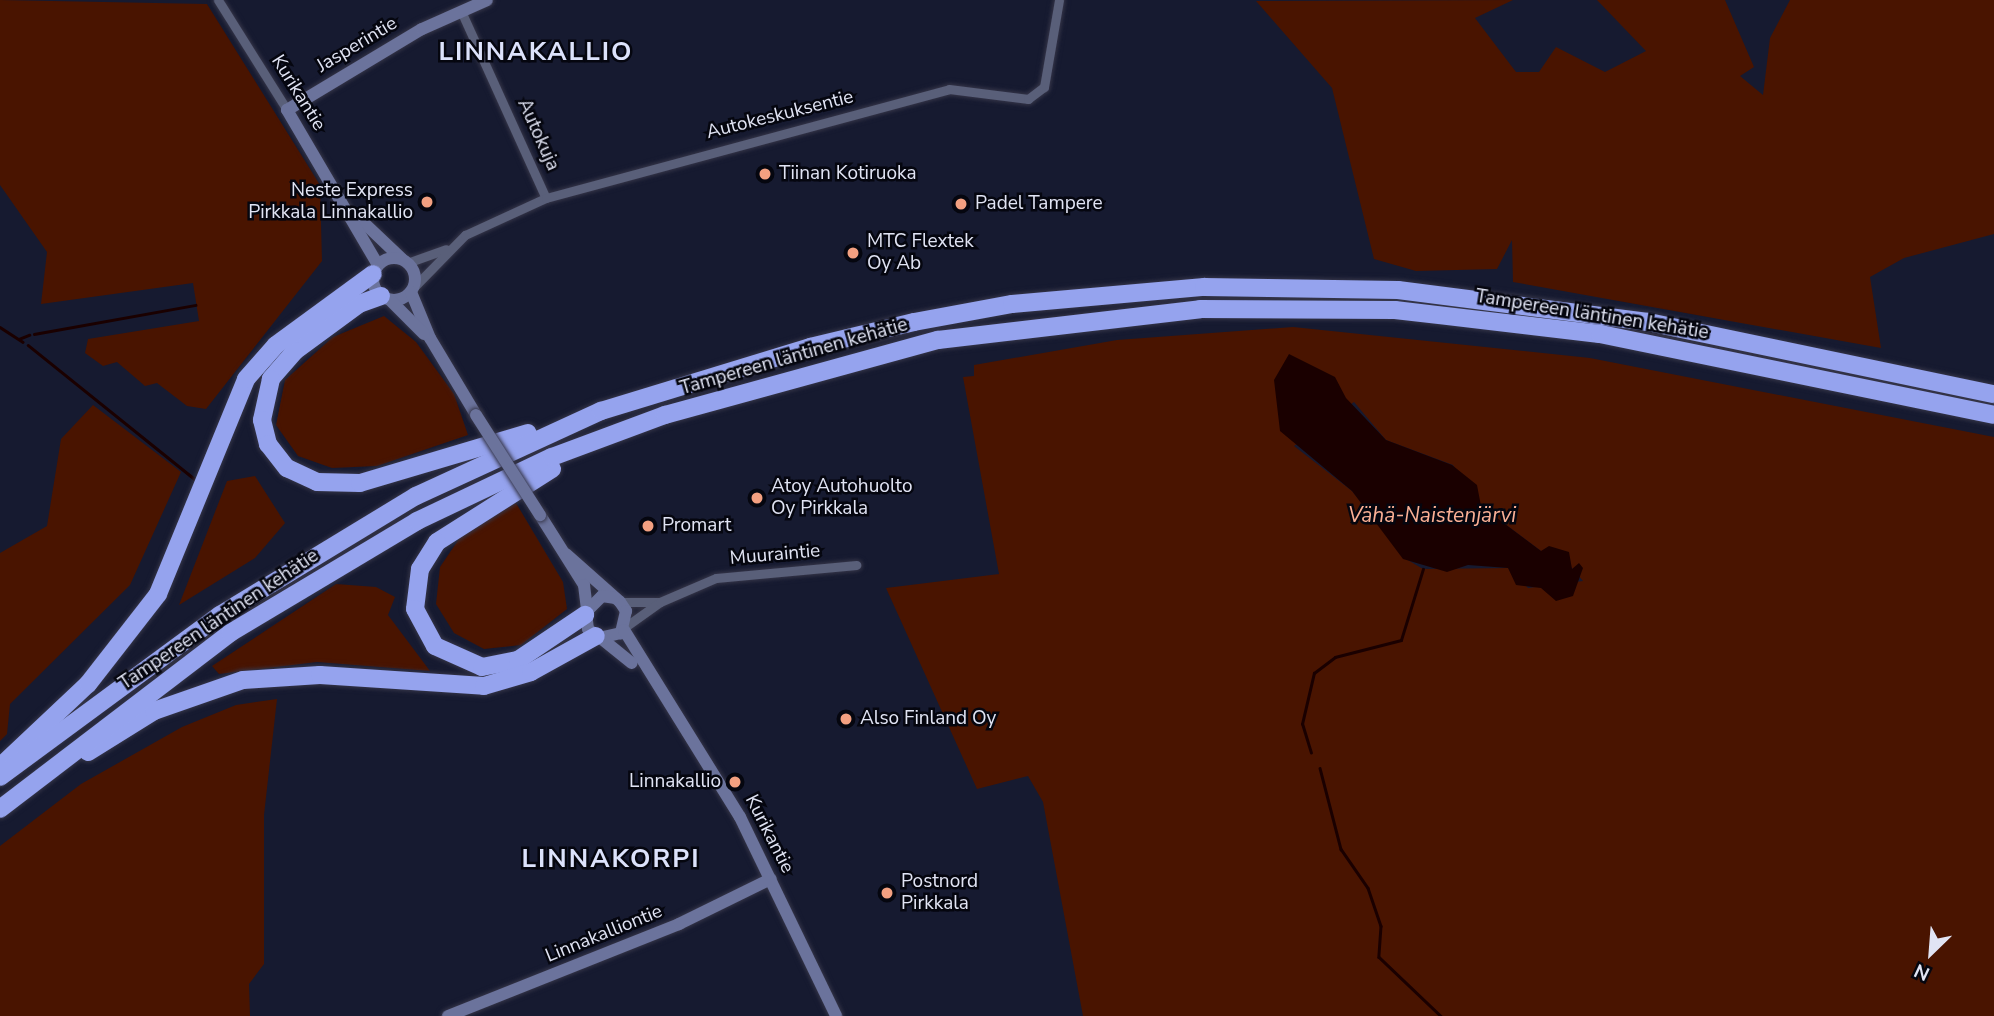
<!DOCTYPE html>
<html>
<head>
<meta charset="utf-8">
<style>
  body { margin:0 }
  #map { position:relative; width:1994px; height:1016px; overflow:hidden; background:#161a30; font-family:"Nunito Sans",sans-serif }
  div>[style] { position:absolute }
  [style*='--x'] { left:calc(var(--x)*1px); top:calc(var(--y)*1px); width:calc(var(--w)*1px); rotate:calc(var(--a)*1deg) }
  .green>* { inset:0; background:#491400 }
  .water>* { inset:0; background:#1a0000 }
  .stream>* { height:2.5px; margin:-1.25px; padding:0 1.25px; transform-origin:1.25px; border-radius:1.25px; background:#1a0000 }
  .roads { filter:drop-shadow(0 0 2px #353548) drop-shadow(0 0 2px #353548) }
  .minor>* { height:9px; margin:-4.5px; padding:0 4.5px; transform-origin:4.5px; border-radius:4.5px; background:#595f79 }
  .secondary>* { height:12px; margin:-6px; padding:0 6px; transform-origin:6px; border-radius:6px; background:#6b739c }
  .secondary>.ring { margin:-6px; padding:0; box-sizing:content-box; background:none; border:12px solid #6b739c; border-radius:50% }
  .motorway>* { height:18px; margin:-9px; padding:0 9px; transform-origin:9px; border-radius:9px; background:#95a3ee }
  .bridges { filter:drop-shadow(0 0 2px #353548) drop-shadow(0 0 2px #353548) }
  .secondary-bridge>* { height:12px; margin:-6px; padding:0 6px; transform-origin:6px; border-radius:6px; background:#6b739c }
  .dots>* { width:19px; height:19px; translate:-50% -50%; box-sizing:border-box; border:4px solid #05060f; border-radius:50% }
  span { translate:-50% -50%; white-space:nowrap; text-align:center; line-height:1.15; -webkit-text-stroke:5px #05060f; paint-order:stroke }
  .street-label { font-size:19px; color:#e1e4f4 }
  .poi-label { font-size:19px; color:#e1e4f4 }
  .left { translate:0 -50%; text-align:left }
  .right { translate:-100% -50%; text-align:right }
  .water-label { font-size:21px; color:#fbb095; font-style:italic }
  .district-label { font-size:26px; color:#dce2fb; font-weight:700; letter-spacing:2px }
  .north { position:absolute; left:1896px; top:918px; width:70px; height:70px; -webkit-text-stroke:5px #05060f; paint-order:stroke; rotate:205deg; font-size:19px; font-weight:700; line-height:28px; text-align:center; color:#e1e4f4 }
  .north::after { content:''; display:block; margin:auto; width:24px; height:32px; background:#e1e4f4; clip-path:polygon(50% 0,100% 100%,50% 72%,0 100%) }
</style>
</head>
<body>
<div id="map">
  <div class="green">
    <div style="clip-path:polygon(0 0,207px 4px,320px 185px,322px 261px,206px 409px,187px 406px,157px 383px,145px 386px,117px 362px,103px 366px,85px 353px,88px 339px,199px 321px,193px 283px,41px 304px,47px 252px,0 185px)"></div>
    <div style="clip-path:polygon(1513px 0,1475px 18px,1516px 72px,1539px 72px,1556px 47px,1605px 72px,1646px 51px,1597px 0,1725px 0,1754px 67px,1740px 76px,1763px 95px,1770px 38px,1790px 0,1994px 0,1994px 234px,1904px 258px,1870px 277px,1881px 348px,1513px 282px,1512px 240px,1497px 269px,1416px 271px,1374px 259px,1332px 88px,1256px 1px)"></div>
    <div style="clip-path:polygon(384px 316px,416px 342px,454px 394px,468px 435px,377px 466px,332px 468px,298px 456px,276px 425px,285px 380px,333px 337px)"></div>
    <div style="clip-path:polygon(evenodd,1293px 327px,1590px 358px,1994px 437px,1994px 1016px,1083px 1016px,1043px 802px,1028px 776px,977px 789px,886px 588px,999px 574px,963px 377px,974px 376px,974px 365px,1117px 340px,1293px 327px,1354px 402px,1386px 440px,1453px 465px,1481px 506px,1541px 551px,1566px 561px,1583px 581px,1528px 588px,1508px 568px,1423px 569px,1406px 559px,1352px 491px,1294px 446px,1354px 402px)"></div>
    <div style="clip-path:polygon(93px 405px,181px 472px,130px 585px,10px 704px,7px 734px,0 741px,0 553px,47px 526px,61px 439px)"></div>
    <div style="clip-path:polygon(255px 476px,285px 523px,255px 558px,179px 605px,227px 481px)"></div>
    <div style="clip-path:polygon(516px 503px,563px 582px,567px 609px,521px 645px,484px 649px,454px 633px,436px 604px,440px 567px,463px 533px)"></div>
    <div style="clip-path:polygon(336px 584px,376px 587px,395px 597px,388px 615px,430px 671px,317px 662px,219px 674px,212px 666px)"></div>
    <div style="clip-path:polygon(277px 699px,264px 815px,264px 964px,249px 984px,250px 1016px,0 1016px,0 846px,81px 784px,182px 727px,236px 705px)"></div>
  </div>
  <div class="water">
    <div style="clip-path:polygon(1289px 354px,1335px 377px,1346px 398px,1386px 440px,1452px 465px,1477px 485px,1481px 506px,1541px 551px,1549px 546px,1569px 552px,1572px 569px,1579px 563px,1583px 568px,1573px 596px,1556px 601px,1541px 588px,1516px 585px,1508px 568px,1468px 565px,1447px 572px,1403px 559px,1352px 491px,1280px 431px,1274px 380px)"></div>
  </div>
  <div class="stream">
    <div style="--x:0;--y:327;--w:27;--a:33"></div>
    <div style="--x:34;--y:334;--w:164;--a:-10.2"></div>
    <div style="--x:19;--y:339;--w:11;--a:-22"></div>
    <div style="--x:28;--y:345;--w:217;--a:38.8"></div>
    <div style="--x:1311;--y:753;--w:30;--a:-107"></div>
    <div style="--x:1302;--y:724;--w:52;--a:-76.8"></div>
    <div style="--x:1314;--y:673;--w:26;--a:-37"></div>
    <div style="--x:1335;--y:657;--w:68;--a:-14.4"></div>
    <div style="--x:1401;--y:640;--w:74;--a:-72.8"></div>
    <div style="--x:1320;--y:768;--w:84;--a:75.5"></div>
    <div style="--x:1341;--y:849;--w:47;--a:55.3"></div>
    <div style="--x:1368;--y:888;--w:40;--a:71.1"></div>
    <div style="--x:1381;--y:926;--w:31;--a:94"></div>
    <div style="--x:1379;--y:957;--w:86;--a:43.6"></div>
  </div>
  <div class="roads">
    <div class="minor">
      <div style="--x:218;--y:0;--w:130;--a:57.9"></div>
      <div style="--x:461;--y:11;--w:205;--a:65.6"></div>
      <div style="--x:407;--y:263;--w:41;--a:-19.7"></div>
      <div style="--x:414;--y:287;--w:73;--a:-45.6"></div>
      <div style="--x:465;--y:235;--w:89;--a:-24.6"></div>
      <div style="--x:546;--y:198;--w:417;--a:-15.1"></div>
      <div style="--x:949;--y:89;--w:80;--a:7.2"></div>
      <div style="--x:1028;--y:99;--w:20;--a:-37"></div>
      <div style="--x:1044;--y:87;--w:88;--a:-80.2"></div>
      <div style="--x:621;--y:602;--w:39;--a:0"></div>
      <div style="--x:625;--y:627;--w:43;--a:-35.5"></div>
      <div style="--x:660;--y:602;--w:61;--a:-23.2"></div>
      <div style="--x:716;--y:578;--w:141;--a:-5.3"></div>
    </div>
    <div class="secondary">
      <div style="--x:362;--y:221;--w:55;--a:43.5"></div>
      <div class="ring" style="left:373px;top:258px;width:30px;height:30px"></div>
      <div style="--x:378;--y:265;--w:180;--a:-120.4"></div>
      <div style="--x:287;--y:110;--w:157;--a:-31"></div>
      <div style="--x:422;--y:29;--w:71;--a:-24"></div>
      <div style="--x:411;--y:292;--w:50;--a:67.6"></div>
      <div style="--x:430;--y:338;--w:90;--a:59.1"></div>
      <div style="--x:390;--y:300;--w:48;--a:45"></div>
      <div style="--x:540;--y:515;--w:83;--a:57.8"></div>
      <div style="--x:584;--y:585;--w:23;--a:83"></div>
      <div style="--x:566;--y:554;--w:72;--a:41.6"></div>
      <div style="--x:620;--y:602;--w:11;--a:56"></div>
      <div style="--x:626;--y:611;--w:23;--a:103"></div>
      <div style="--x:621;--y:633;--w:23;--a:167"></div>
      <div style="--x:599;--y:638;--w:14;--a:-141"></div>
      <div style="--x:588;--y:629;--w:17;--a:-97"></div>
      <div style="--x:586;--y:612;--w:23;--a:-45"></div>
      <div style="--x:602;--y:596;--w:12;--a:9"></div>
      <div style="--x:624;--y:630;--w:220;--a:58.2"></div>
      <div style="--x:740;--y:817;--w:221;--a:64.2"></div>
      <div style="--x:602;--y:639;--w:38;--a:39"></div>
      <div style="--x:448;--y:1016;--w:249;--a:-21.7"></div>
      <div style="--x:679;--y:924;--w:102;--a:-26.1"></div>
    </div>
    <div class="motorway">
      <div style="--x:381;--y:296;--w:23;--a:160"></div>
      <div style="--x:359;--y:304;--w:79;--a:143.7"></div>
      <div style="--x:295;--y:351;--w:37;--a:131"></div>
      <div style="--x:271;--y:379;--w:42;--a:102.4"></div>
      <div style="--x:262;--y:420;--w:25;--a:76"></div>
      <div style="--x:268;--y:444;--w:31;--a:52"></div>
      <div style="--x:287;--y:468;--w:33;--a:25"></div>
      <div style="--x:317;--y:482;--w:43;--a:1.3"></div>
      <div style="--x:360;--y:483;--w:175;--a:-16.6"></div>
      <div style="--x:552;--y:469;--w:136;--a:147.6"></div>
      <div style="--x:437;--y:542;--w:32;--a:122"></div>
      <div style="--x:420;--y:569;--w:40;--a:97.1"></div>
      <div style="--x:415;--y:609;--w:42;--a:61.6"></div>
      <div style="--x:435;--y:646;--w:51;--a:24.1"></div>
      <div style="--x:482;--y:667;--w:37;--a:-11"></div>
      <div style="--x:518;--y:660;--w:81;--a:-33.9"></div>
      <div style="--x:88;--y:752;--w:78;--a:-31.8"></div>
      <div style="--x:154;--y:711;--w:94;--a:-19.2"></div>
      <div style="--x:243;--y:680;--w:77;--a:-3.7"></div>
      <div style="--x:320;--y:675;--w:164;--a:3.8"></div>
      <div style="--x:484;--y:686;--w:49;--a:-16.6"></div>
      <div style="--x:531;--y:672;--w:74;--a:-29"></div>
      <div style="--x:3;--y:764;--w:117;--a:-43.3"></div>
      <div style="--x:88;--y:684;--w:114;--a:-52.1"></div>
      <div style="--x:158;--y:594;--w:232;--a:-67.7"></div>
      <div style="--x:246;--y:379;--w:45;--a:-48.6"></div>
      <div style="--x:276;--y:345;--w:120;--a:-36.2"></div>
      <div style="--x:0;--y:777;--w:273;--a:-36.4"></div>
      <div style="--x:220;--y:615;--w:229;--a:-31.3"></div>
      <div style="--x:416;--y:496;--w:204;--a:-24.7"></div>
      <div style="--x:601;--y:411;--w:219;--a:-17"></div>
      <div style="--x:810;--y:347;--w:107;--a:-13.5"></div>
      <div style="--x:914;--y:322;--w:100;--a:-10.4"></div>
      <div style="--x:1012;--y:304;--w:193;--a:-5.1"></div>
      <div style="--x:1204;--y:287;--w:194;--a:0.9"></div>
      <div style="--x:1398;--y:290;--w:252;--a:7.3"></div>
      <div style="--x:1648;--y:322;--w:353;--a:11.8"></div>
      <div style="--x:0;--y:809;--w:290;--a:-37.4"></div>
      <div style="--x:230;--y:633;--w:218;--a:-30.9"></div>
      <div style="--x:417;--y:521;--w:149;--a:-25.4"></div>
      <div style="--x:552;--y:457;--w:121;--a:-20.4"></div>
      <div style="--x:665;--y:415;--w:283;--a:-15.4"></div>
      <div style="--x:938;--y:340;--w:264;--a:-6.7"></div>
      <div style="--x:1200;--y:309;--w:195;--a:0.3"></div>
      <div style="--x:1395;--y:310;--w:206;--a:6.7"></div>
      <div style="--x:1600;--y:334;--w:402;--a:11.6"></div>
    </div>
  </div>
  <div class="bridges">
    <div class="secondary-bridge">
      <div style="--x:476;--y:415;--w:119;--a:57.4"></div>
    </div>
  </div>
  <div class="dots">
    <div style="left:765px;top:174px;background:#f3a081"></div>
    <div style="left:427px;top:202px;background:#f3a081"></div>
    <div style="left:961px;top:204px;background:#f3a081"></div>
    <div style="left:853px;top:253px;background:#f3a081"></div>
    <div style="left:757px;top:498px;background:#f3a081"></div>
    <div style="left:648px;top:526px;background:#f3a081"></div>
    <div style="left:846px;top:719px;background:#f3a081"></div>
    <div style="left:735px;top:782px;background:#f3a081"></div>
    <div style="left:887px;top:893px;background:#f3a081"></div>
  </div>
  <div class="street-label">
    <span style="left:357px;top:45px;rotate:-31deg">Jasperintie</span>
    <span style="left:298px;top:93px;rotate:58deg">Kurikantie</span>
    <span style="left:780px;top:115px;rotate:-14deg">Autokeskuksentie</span>
    <span style="left:538px;top:135px;rotate:66deg">Autokuja</span>
    <span style="left:1592px;top:315px;rotate:9deg">Tampereen läntinen kehätie</span>
    <span style="left:794px;top:357px;rotate:-16deg">Tampereen läntinen kehätie</span>
    <span style="left:775px;top:555px;rotate:-5deg">Muuraintie</span>
    <span style="left:219px;top:620px;rotate:-34deg">Tampereen läntinen kehätie</span>
    <span style="left:769px;top:834px;rotate:63deg">Kurikantie</span>
    <span style="left:604px;top:934px;rotate:-22deg">Linnakalliontie</span>
  </div>
  <div class="poi-label">
    <span class="left" style="left:779px;top:174px">Tiinan Kotiruoka</span>
    <span class="right" style="left:413px;top:202px">Neste Express<br>Pirkkala Linnakallio</span>
    <span class="left" style="left:975px;top:204px">Padel Tampere</span>
    <span class="left" style="left:867px;top:253px">MTC Flextek<br>Oy Ab</span>
    <span class="left" style="left:771px;top:498px">Atoy Autohuolto<br>Oy Pirkkala</span>
    <span class="left" style="left:662px;top:526px">Promart</span>
    <span class="left" style="left:860px;top:719px">Also Finland Oy</span>
    <span class="right" style="left:721px;top:782px">Linnakallio</span>
    <span class="left" style="left:901px;top:893px">Postnord<br>Pirkkala</span>
  </div>
  <div class="water-label">
    <span style="left:1432px;top:515px">Vähä-Naistenjärvi</span>
  </div>
  <div class="district-label">
    <span style="left:536px;top:52px">LINNAKALLIO</span>
    <span style="left:611px;top:859px">LINNAKORPI</span>
  </div>
  <div class="north">N</div>
</div>
</body>
</html>
